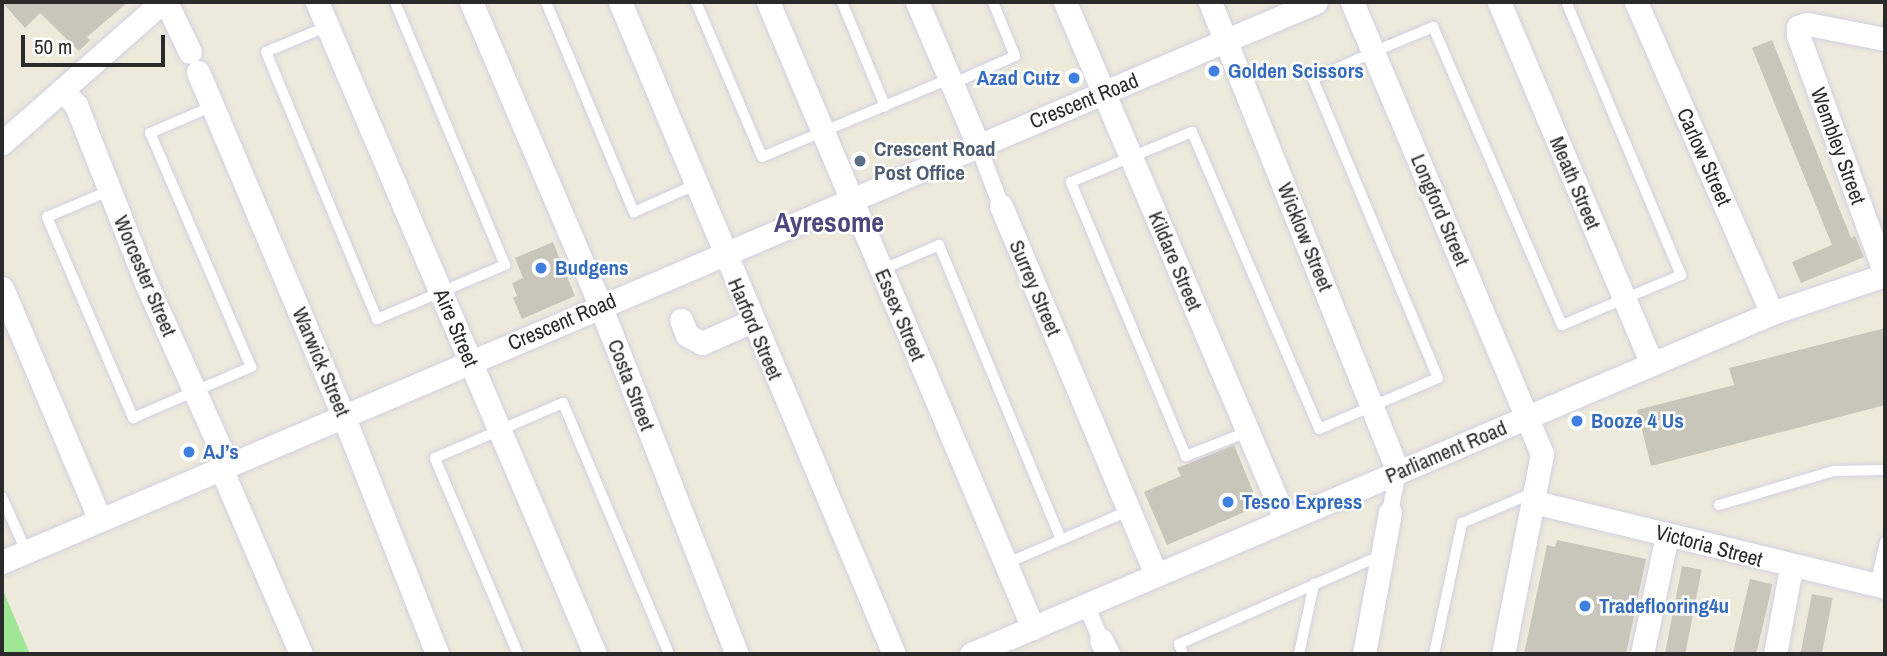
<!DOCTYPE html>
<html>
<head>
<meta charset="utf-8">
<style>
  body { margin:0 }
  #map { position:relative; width:1887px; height:656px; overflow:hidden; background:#ede9db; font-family:"Archivo Narrow",sans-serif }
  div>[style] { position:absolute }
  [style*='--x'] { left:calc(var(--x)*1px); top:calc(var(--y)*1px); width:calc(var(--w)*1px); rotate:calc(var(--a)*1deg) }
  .green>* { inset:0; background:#9fe695 }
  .building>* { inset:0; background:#c8c6bb; transform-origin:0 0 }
  .roads { filter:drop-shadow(0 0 2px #d1d0e4) drop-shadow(0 0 2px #d1d0e4) }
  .service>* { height:10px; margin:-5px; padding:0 5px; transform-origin:5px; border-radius:5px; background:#fff }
  .pedestrian>* { height:16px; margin:-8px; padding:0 8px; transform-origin:8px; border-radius:8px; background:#fff }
  .minor>* { height:23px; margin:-11.5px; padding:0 11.5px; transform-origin:11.5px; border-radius:11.5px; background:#fff }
  .dots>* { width:19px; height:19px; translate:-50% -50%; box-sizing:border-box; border:4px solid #fff; border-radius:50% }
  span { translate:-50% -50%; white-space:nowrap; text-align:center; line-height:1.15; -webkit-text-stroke:5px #fff; paint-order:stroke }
  .shop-label { font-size:21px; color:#366cbe; font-weight:700 }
  .left { translate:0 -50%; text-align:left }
  .right { translate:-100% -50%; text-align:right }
  .street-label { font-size:21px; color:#2a2a2a }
  .service-label { font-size:21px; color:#4e5e75; font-weight:700 }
  .district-label { font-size:28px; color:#4a487d; font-weight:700 }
  .frame { position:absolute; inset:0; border:4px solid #2a2a2a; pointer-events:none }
  .scale { position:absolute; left:21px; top:35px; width:144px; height:32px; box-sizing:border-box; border:4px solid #2a2a2a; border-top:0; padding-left:9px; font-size:21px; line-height:24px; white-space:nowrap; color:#2a2a2a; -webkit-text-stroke:5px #fff; paint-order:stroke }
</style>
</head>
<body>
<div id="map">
  <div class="green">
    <div style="clip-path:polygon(2px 588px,30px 654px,2px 654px)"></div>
  </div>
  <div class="building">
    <div style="clip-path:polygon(2px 2px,128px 2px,87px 37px,90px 40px,79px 51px,40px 13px,25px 28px)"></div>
    <div style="clip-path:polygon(1772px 40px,1851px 238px,1855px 236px,1864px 257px,1801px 283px,1792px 262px,1832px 245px,1752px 48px)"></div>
    <div style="clip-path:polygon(553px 242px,575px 296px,522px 319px,513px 298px,517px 296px,512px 283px,523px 278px,515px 258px)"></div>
    <div style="clip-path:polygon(1885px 328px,1885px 405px,1651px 466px,1637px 410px,1734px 385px,1729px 368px)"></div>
    <div style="clip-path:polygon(1234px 445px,1259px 506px,1167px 545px,1144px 492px,1181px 476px,1177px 468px)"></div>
    <div style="clip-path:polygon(1557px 540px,1646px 559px,1626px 654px,1524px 654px,1547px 545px,1555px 547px)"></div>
    <div style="left:1682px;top:566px;width:20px;height:90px;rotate:11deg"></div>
    <div style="left:1750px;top:579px;width:23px;height:76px;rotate:13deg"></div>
    <div style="left:1812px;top:594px;width:21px;height:61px;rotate:11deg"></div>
  </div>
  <div class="roads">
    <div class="service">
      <div style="--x:546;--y:2;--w:228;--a:67.3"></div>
      <div style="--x:634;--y:212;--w:67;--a:-23.9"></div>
      <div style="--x:696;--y:2;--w:168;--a:66.9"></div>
      <div style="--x:762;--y:157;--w:203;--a:-22.6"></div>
      <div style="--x:842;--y:2;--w:113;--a:67.5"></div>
      <div style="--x:328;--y:26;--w:67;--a:157.2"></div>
      <div style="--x:266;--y:52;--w:289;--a:67.4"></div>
      <div style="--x:377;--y:319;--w:139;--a:-22.9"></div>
      <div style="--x:505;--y:265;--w:285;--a:-112.7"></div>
      <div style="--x:952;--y:84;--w:69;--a:-24"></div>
      <div style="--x:1015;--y:56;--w:58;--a:-112.2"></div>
      <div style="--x:109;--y:191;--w:67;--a:157.2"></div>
      <div style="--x:47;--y:217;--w:219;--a:66.8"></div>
      <div style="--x:133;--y:418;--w:129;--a:-23.4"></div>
      <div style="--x:251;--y:367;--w:255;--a:-113.3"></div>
      <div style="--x:150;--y:133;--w:69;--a:-23.2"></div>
      <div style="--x:881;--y:270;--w:63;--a:-23.3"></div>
      <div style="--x:939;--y:245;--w:319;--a:67.5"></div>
      <div style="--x:1247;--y:432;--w:66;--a:158.5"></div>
      <div style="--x:1186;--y:456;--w:297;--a:-112.8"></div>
      <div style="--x:1071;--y:182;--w:131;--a:-22.5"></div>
      <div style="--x:1192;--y:132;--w:323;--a:66.8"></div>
      <div style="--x:1319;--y:429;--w:129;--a:-23.2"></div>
      <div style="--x:1438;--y:378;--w:324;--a:-112.7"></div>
      <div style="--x:1313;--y:79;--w:84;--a:-23.8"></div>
      <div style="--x:1390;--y:45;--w:47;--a:-22.7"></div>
      <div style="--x:1433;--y:27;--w:325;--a:66.6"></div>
      <div style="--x:1562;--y:325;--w:129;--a:-22.8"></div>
      <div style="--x:1681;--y:275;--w:296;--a:-112.8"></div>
      <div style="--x:2;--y:497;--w:59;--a:66"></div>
      <div style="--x:1719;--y:505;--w:120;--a:-16.5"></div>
      <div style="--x:1834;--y:471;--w:51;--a:-1.1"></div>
      <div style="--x:1005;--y:564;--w:134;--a:-23.3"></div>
      <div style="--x:1875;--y:585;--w:44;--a:-76.9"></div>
      <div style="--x:518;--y:654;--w:213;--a:-113"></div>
      <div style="--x:435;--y:458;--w:139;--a:-23.3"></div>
      <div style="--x:563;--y:403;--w:272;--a:67.1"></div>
      <div style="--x:1183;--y:654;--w:11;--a:-112"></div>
      <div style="--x:1179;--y:644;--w:222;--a:-23.7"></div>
      <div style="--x:1299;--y:654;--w:72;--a:-77.9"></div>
      <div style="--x:1434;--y:654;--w:134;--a:-77.9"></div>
      <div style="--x:1462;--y:523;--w:79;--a:-23"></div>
    </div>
    <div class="pedestrian">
      <div style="--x:978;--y:145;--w:65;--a:69.3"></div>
      <div style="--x:1390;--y:512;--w:41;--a:-78.7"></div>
      <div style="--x:1086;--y:605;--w:38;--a:67"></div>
    </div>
    <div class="minor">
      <div style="--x:166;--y:2;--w:55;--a:64.4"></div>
      <div style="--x:317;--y:2;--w:709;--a:66.91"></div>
      <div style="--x:471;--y:2;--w:329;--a:66.9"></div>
      <div style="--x:600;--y:305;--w:375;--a:68.6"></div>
      <div style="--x:620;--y:2;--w:707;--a:67.21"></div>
      <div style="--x:768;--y:2;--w:680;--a:67.06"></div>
      <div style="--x:917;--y:2;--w:155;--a:66.9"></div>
      <div style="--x:1065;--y:2;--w:562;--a:66.95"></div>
      <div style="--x:1210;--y:2;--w:506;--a:68.2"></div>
      <div style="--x:1352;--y:2;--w:490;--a:67.2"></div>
      <div style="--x:1542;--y:454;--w:204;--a:101"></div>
      <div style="--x:1499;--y:2;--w:393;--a:67.1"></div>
      <div style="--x:1636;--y:2;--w:339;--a:66.4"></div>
      <div style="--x:1885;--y:39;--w:79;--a:-169.1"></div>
      <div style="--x:1807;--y:24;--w:9;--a:162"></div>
      <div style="--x:1798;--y:27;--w:8;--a:90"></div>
      <div style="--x:1798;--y:35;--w:254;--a:70"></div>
      <div style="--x:198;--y:72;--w:372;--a:67.1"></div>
      <div style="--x:343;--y:415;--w:257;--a:68.5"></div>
      <div style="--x:62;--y:90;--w:21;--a:47"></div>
      <div style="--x:76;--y:105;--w:191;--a:68.5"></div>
      <div style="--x:146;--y:283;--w:197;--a:65.8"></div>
      <div style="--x:2;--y:143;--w:213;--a:-41.4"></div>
      <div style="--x:1001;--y:206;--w:399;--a:67.2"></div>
      <div style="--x:2;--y:288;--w:252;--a:67.1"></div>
      <div style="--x:681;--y:320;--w:16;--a:68"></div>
      <div style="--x:687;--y:335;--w:17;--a:28"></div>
      <div style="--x:702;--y:343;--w:55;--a:-23.7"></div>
      <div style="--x:220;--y:466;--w:205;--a:66.7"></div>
      <div style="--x:1534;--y:502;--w:361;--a:13.6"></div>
      <div style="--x:2;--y:562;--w:1428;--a:-23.08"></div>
      <div style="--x:1101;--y:640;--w:16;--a:63"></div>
      <div style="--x:971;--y:654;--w:871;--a:-23.06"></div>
      <div style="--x:1772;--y:313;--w:119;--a:-18.6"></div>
      <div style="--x:1364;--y:654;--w:144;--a:-79.6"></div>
      <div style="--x:1642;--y:654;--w:122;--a:-78.1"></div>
      <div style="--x:1775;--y:654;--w:87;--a:-79.5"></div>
    </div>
  </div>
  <div class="dots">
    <div style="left:1214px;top:71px;background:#3f7fe0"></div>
    <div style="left:1074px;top:78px;background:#3f7fe0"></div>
    <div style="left:860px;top:161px;background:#5c6f8a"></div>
    <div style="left:541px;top:268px;background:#3f7fe0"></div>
    <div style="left:1577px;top:421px;background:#3f7fe0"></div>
    <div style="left:189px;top:452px;background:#3f7fe0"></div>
    <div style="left:1228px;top:502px;background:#3f7fe0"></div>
    <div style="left:1585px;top:606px;background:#3f7fe0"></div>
  </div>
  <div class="shop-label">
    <span class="left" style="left:1228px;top:71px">Golden Scissors</span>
    <span class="right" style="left:1060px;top:78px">Azad Cutz</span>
    <span class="left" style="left:555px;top:268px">Budgens</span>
    <span class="left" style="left:1591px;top:421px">Booze 4 Us</span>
    <span class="left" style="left:203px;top:452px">AJ’s</span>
    <span class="left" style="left:1242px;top:502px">Tesco Express</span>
    <span class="left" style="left:1599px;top:606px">Tradeflooring4u</span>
  </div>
  <div class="street-label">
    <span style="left:1084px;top:101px;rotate:-22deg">Crescent Road</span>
    <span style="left:1838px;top:146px;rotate:70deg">Wembley Street</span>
    <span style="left:1704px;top:157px;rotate:66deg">Carlow Street</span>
    <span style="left:1575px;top:183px;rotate:67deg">Meath Street</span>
    <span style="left:1440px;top:210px;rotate:67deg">Longford Street</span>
    <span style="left:1305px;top:237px;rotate:68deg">Wicklow Street</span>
    <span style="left:1175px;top:261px;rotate:67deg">Kildare Street</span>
    <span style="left:145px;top:276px;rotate:67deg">Worcester Street</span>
    <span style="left:1035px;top:288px;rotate:67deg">Surrey Street</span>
    <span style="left:900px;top:315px;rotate:67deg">Essex Street</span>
    <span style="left:562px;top:322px;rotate:-23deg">Crescent Road</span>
    <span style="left:456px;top:328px;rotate:67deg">Aire Street</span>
    <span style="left:755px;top:329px;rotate:67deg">Harford Street</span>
    <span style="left:321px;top:362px;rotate:67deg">Warwick Street</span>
    <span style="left:631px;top:385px;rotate:69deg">Costa Street</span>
    <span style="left:1446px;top:452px;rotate:-23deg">Parliament Road</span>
    <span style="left:1709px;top:546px;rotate:15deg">Victoria Street</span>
  </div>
  <div class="service-label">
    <span class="left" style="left:874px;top:161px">Crescent Road<br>Post Office</span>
  </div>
  <div class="district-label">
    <span style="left:829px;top:222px">Ayresome</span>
  </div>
  <div class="frame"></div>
  <div class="scale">50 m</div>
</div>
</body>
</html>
